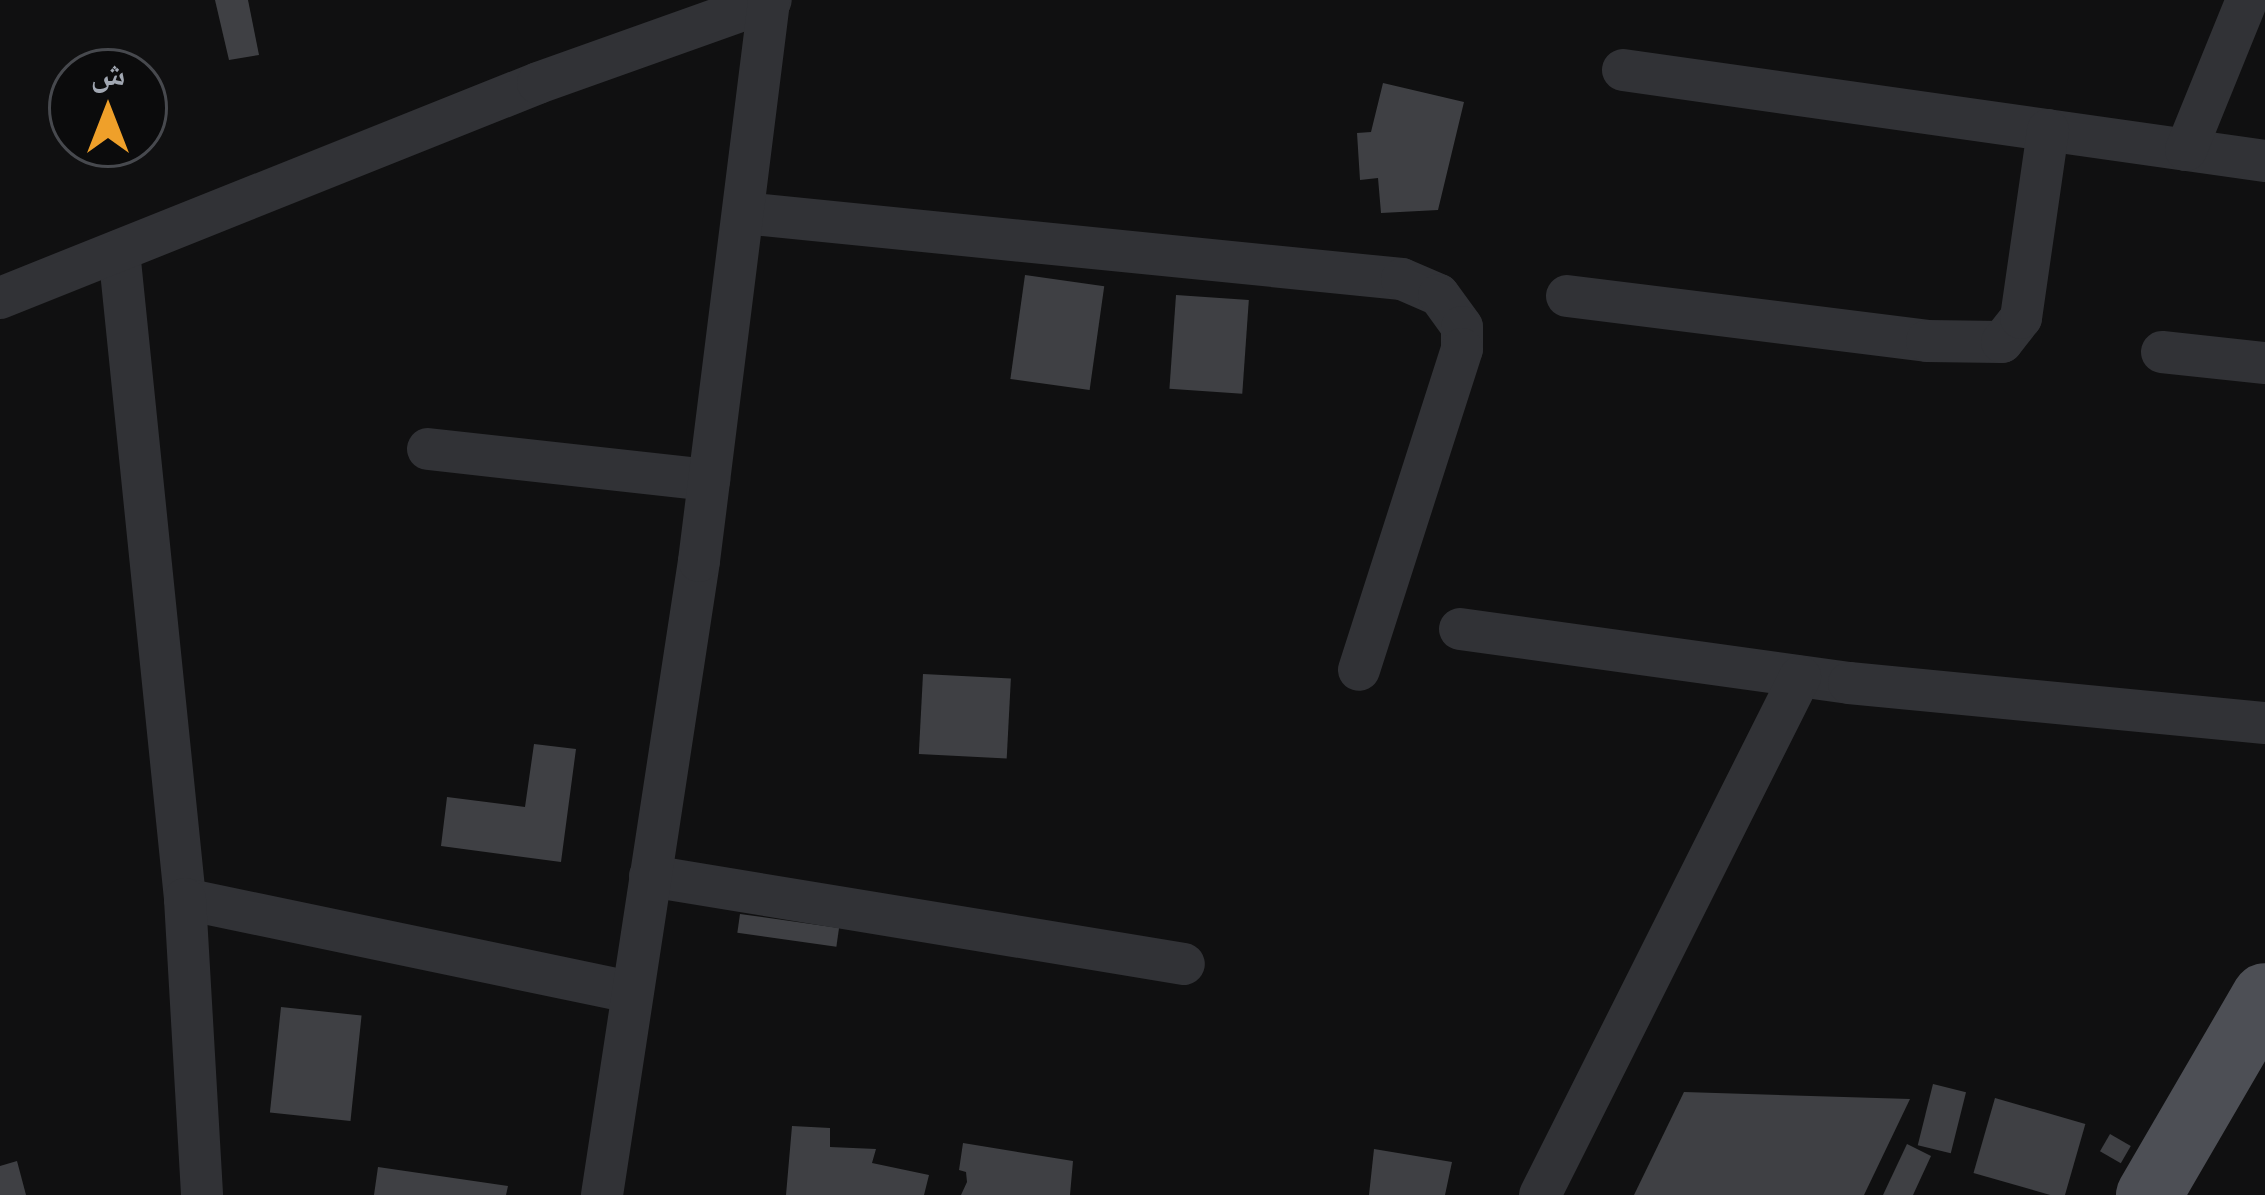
<!DOCTYPE html>
<html>
<head>
<meta charset="utf-8">
<style>
  body { margin:0 }
  #map { position:relative; width:2265px; height:1195px; overflow:hidden; background:#101011; font-family:Signika,"Noto Naskh Arabic",sans-serif }
  div>[style] { position:absolute }
  [style*='--x'] { left:calc(var(--x)*1px); top:calc(var(--y)*1px); width:calc(var(--w)*1px); rotate:calc(var(--a)*1deg) }
  .building>* { inset:0; background:#3f4044; transform-origin:0 0 }
  .minor>* { height:42px; margin:-21px; padding:0 21px; transform-origin:21px; border-radius:21px; background:#313236 }
  .primary>* { height:66px; margin:-33px; padding:0 33px; transform-origin:33px; border-radius:33px; background:#4d4f55 }
  span { translate:-50% -50%; white-space:nowrap; text-align:center; line-height:1.15; -webkit-text-stroke:9px #0b0b0c; paint-order:stroke }
  .north { position:absolute; left:48px; top:48px; width:120px; height:120px; box-sizing:border-box; background:#0b0b0c; border:3px solid #47494e; border-radius:50%; rotate:0deg; font-size:33px; font-weight:700; line-height:48px; text-align:center; color:#a1a7b2 }
  .north::after { content:''; display:block; margin:auto; width:42px; height:54px; background:#efa02a; clip-path:polygon(50% 0,100% 100%,50% 72%,0 100%) }
</style>
</head>
<body>
<div id="map">
  <div class="building">
    <div style="clip-path:polygon(215px 0,248px 0,259px 55px,229px 60px)"></div>
    <div style="clip-path:polygon(1383px 83px,1464px 102px,1438px 210px,1381px 213px,1378px 178px,1360px 180px,1357px 133px,1371px 132px)"></div>
    <div style="left:1025px;top:275px;width:80px;height:105px;rotate:8deg"></div>
    <div style="left:1176px;top:295px;width:73px;height:94px;rotate:4deg"></div>
    <div style="left:923px;top:674px;width:88px;height:80px;rotate:3deg"></div>
    <div style="clip-path:polygon(534px 744px,576px 749px,561px 862px,441px 846px,447px 797px,525px 807px)"></div>
    <div style="left:740px;top:914px;width:100px;height:19px;rotate:8deg"></div>
    <div style="left:281px;top:1007px;width:81px;height:106px;rotate:6deg"></div>
    <div style="left:1933px;top:1084px;width:34px;height:63px;rotate:14deg"></div>
    <div style="clip-path:polygon(1684px 1092px,1910px 1099px,1864px 1195px,1634px 1195px)"></div>
    <div style="left:1995px;top:1098px;width:94px;height:78px;rotate:16deg"></div>
    <div style="clip-path:polygon(792px 1126px,830px 1128px,830px 1147px,876px 1149px,872px 1163px,929px 1175px,924px 1195px,786px 1195px)"></div>
    <div style="left:2110px;top:1134px;width:24px;height:20px;rotate:30deg"></div>
    <div style="clip-path:polygon(963px 1143px,1073px 1161px,1070px 1195px,961px 1195px,967px 1182px,966px 1172px,959px 1170px)"></div>
    <div style="clip-path:polygon(1907px 1144px,1931px 1156px,1913px 1195px,1883px 1195px)"></div>
    <div style="clip-path:polygon(1374px 1149px,1452px 1162px,1445px 1195px,1369px 1195px)"></div>
    <div style="clip-path:polygon(17px 1161px,26px 1195px,0 1195px,0 1166px)"></div>
    <div style="clip-path:polygon(378px 1167px,508px 1186px,506px 1195px,374px 1195px)"></div>
  </div>
  <div class="minor">
    <div style="--x:1623;--y:70;--w:648;--a:8.07"></div>
    <div style="--x:2186;--y:150;--w:162;--a:-67.9"></div>
    <div style="--x:743;--y:213;--w:662;--a:5.72"></div>
    <div style="--x:1402;--y:279;--w:40;--a:23.4"></div>
    <div style="--x:1439;--y:295;--w:39;--a:54"></div>
    <div style="--x:1462;--y:327;--w:22;--a:90"></div>
    <div style="--x:1462;--y:349;--w:337;--a:107.8"></div>
    <div style="--x:119;--y:251;--w:651;--a:84.18"></div>
    <div style="--x:185;--y:899;--w:456;--a:11.8"></div>
    <div style="--x:1567;--y:296;--w:363;--a:7.1"></div>
    <div style="--x:1927;--y:341;--w:75;--a:0.8"></div>
    <div style="--x:2002;--y:342;--w:31;--a:-52"></div>
    <div style="--x:2021;--y:318;--w:190;--a:-81.8"></div>
    <div style="--x:0;--y:298;--w:579;--a:-21.78"></div>
    <div style="--x:538;--y:83;--w:247;--a:-19.6"></div>
    <div style="--x:2162;--y:352;--w:104;--a:6.1"></div>
    <div style="--x:428;--y:449;--w:283;--a:6.3"></div>
    <div style="--x:1460;--y:629;--w:393;--a:7.9"></div>
    <div style="--x:1849;--y:683;--w:418;--a:5.5"></div>
    <div style="--x:650;--y:876;--w:541;--a:9.36"></div>
    <div style="--x:185;--y:899;--w:296;--a:86.7"></div>
    <div style="--x:602;--y:1195;--w:641;--a:-81.3"></div>
    <div style="--x:699;--y:561;--w:564;--a:-82.87"></div>
    <div style="--x:1540;--y:1195;--w:580;--a:-63.35"></div>
  </div>
  <div class="primary">
    <div style="--x:2149;--y:1195;--w:230;--a:-59.8"></div>
  </div>
  <div class="north">ش</div>
</div>
</body>
</html>
